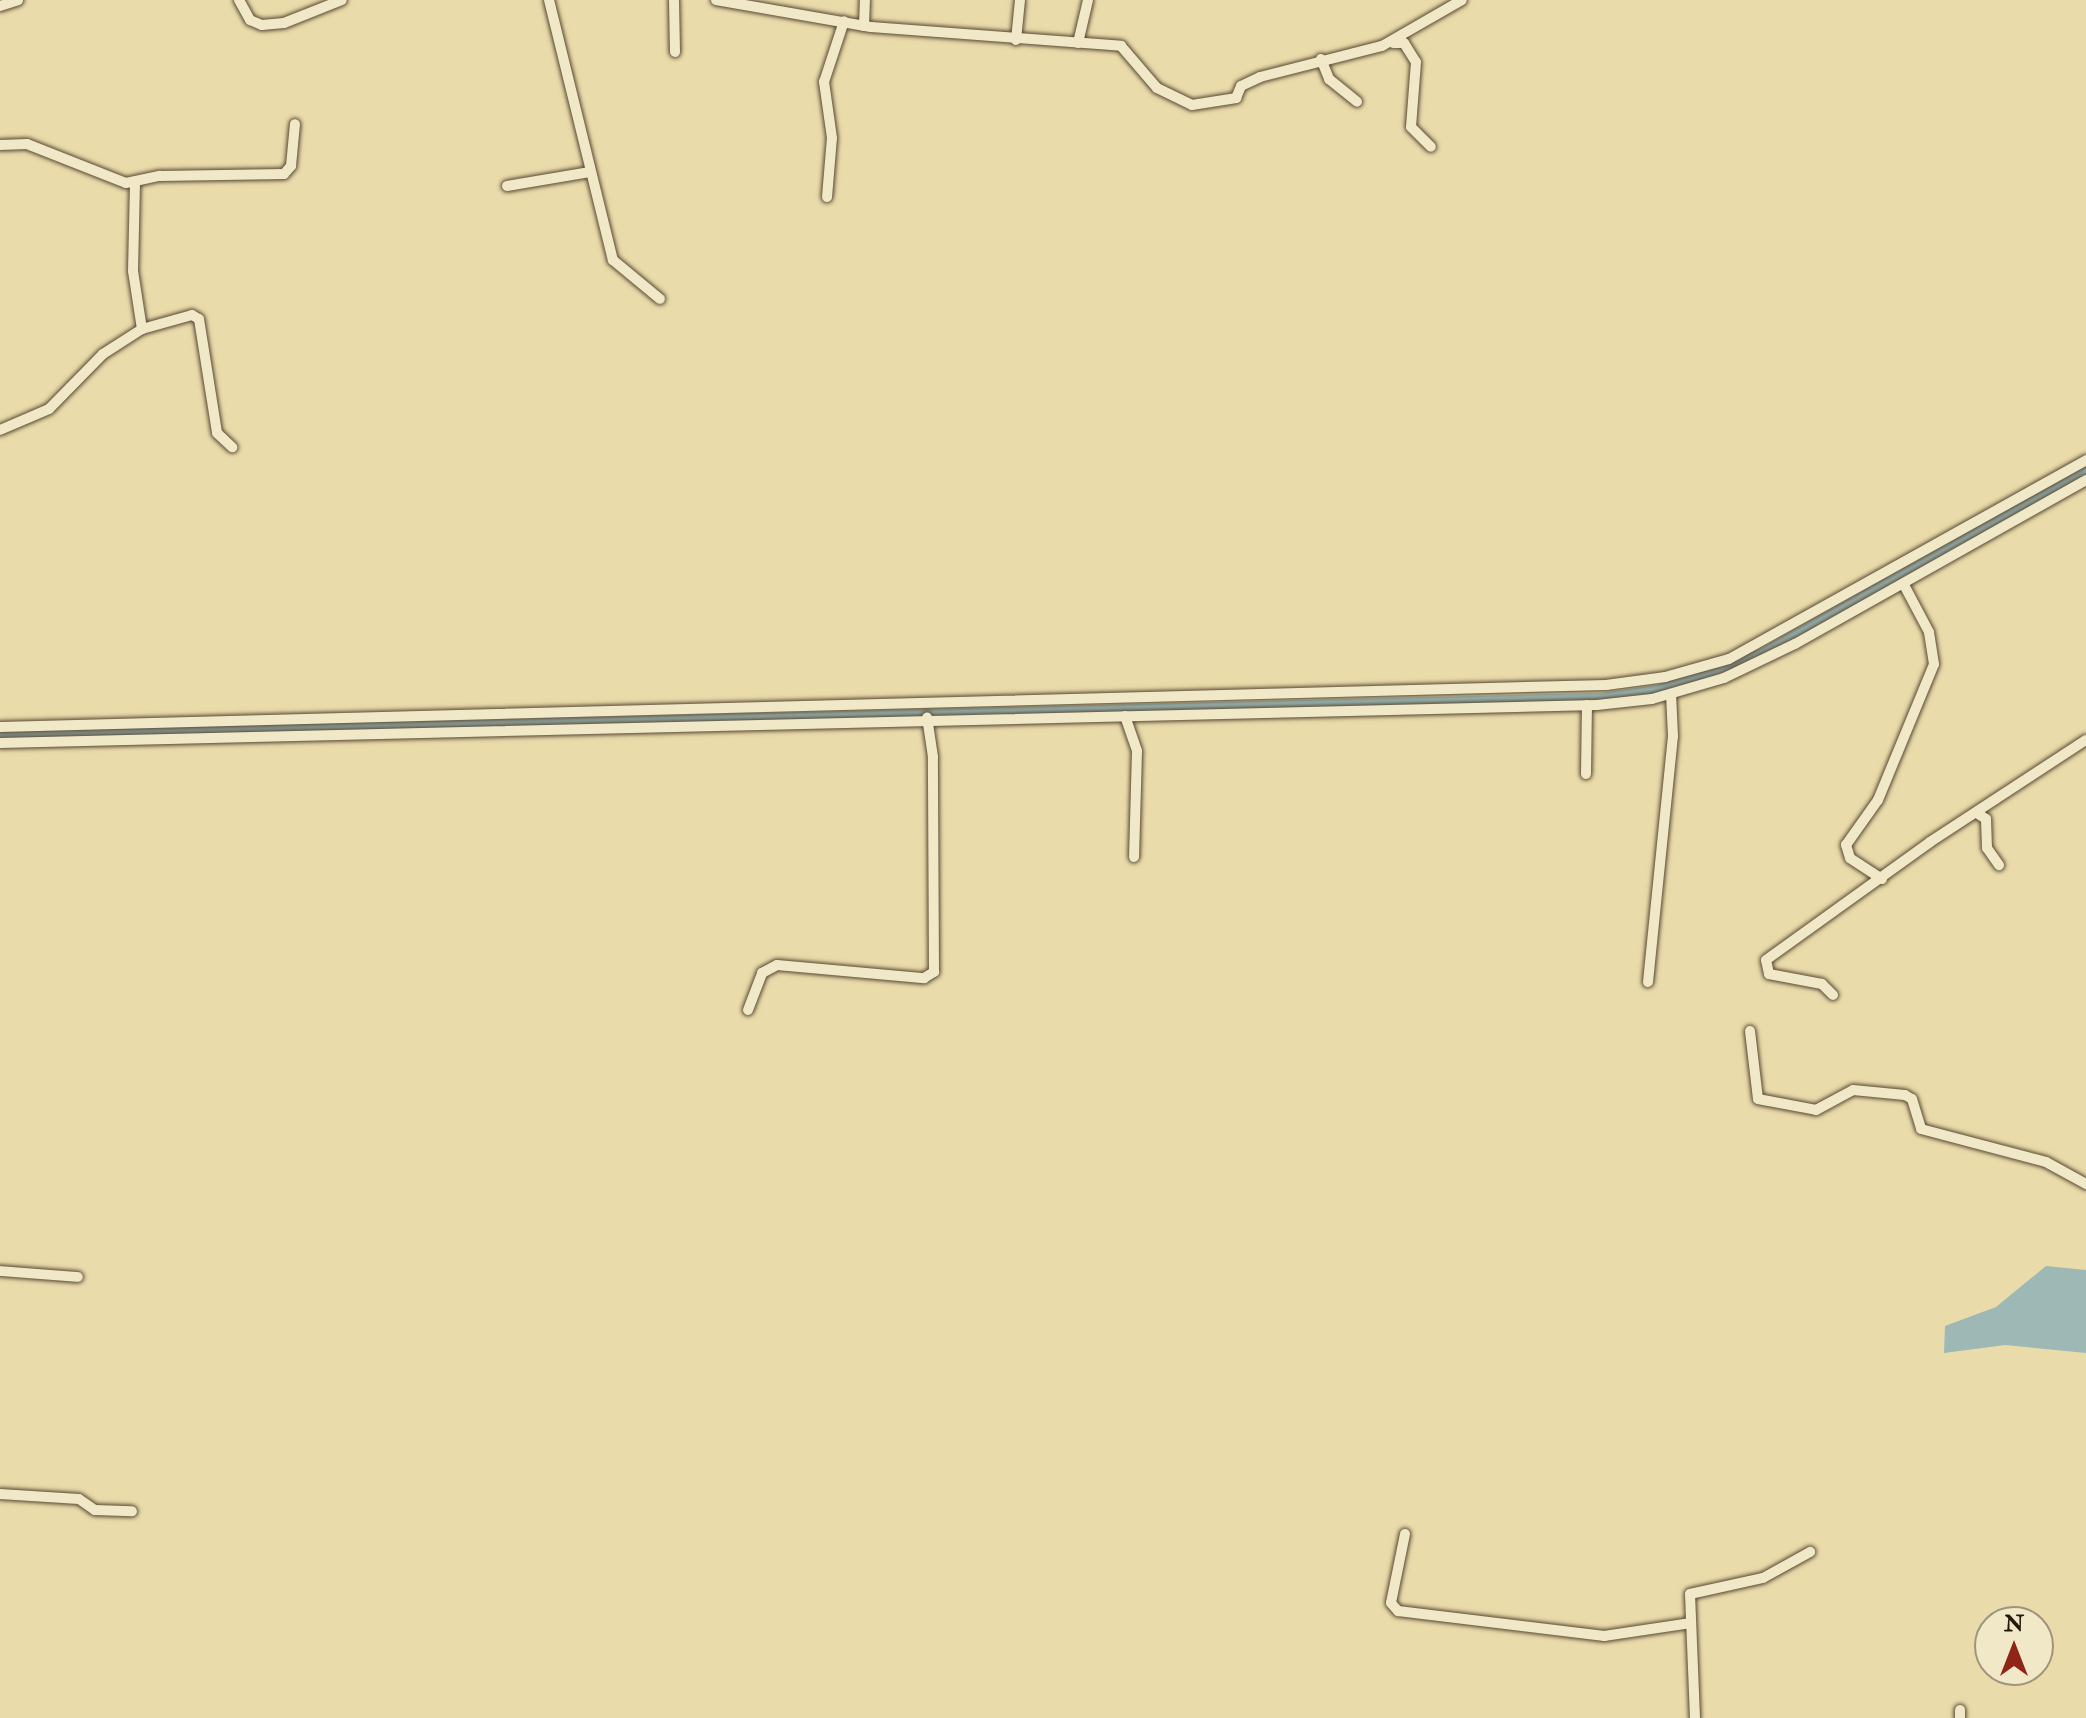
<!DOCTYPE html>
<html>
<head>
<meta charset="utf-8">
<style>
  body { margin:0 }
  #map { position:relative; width:2086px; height:1718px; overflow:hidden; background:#eadbaa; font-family:"IM FELL Double Pica",serif }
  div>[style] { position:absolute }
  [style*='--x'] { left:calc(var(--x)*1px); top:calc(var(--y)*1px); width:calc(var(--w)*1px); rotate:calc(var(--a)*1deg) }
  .water>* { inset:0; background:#9db8b5 }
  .canal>* { height:10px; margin:-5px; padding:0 5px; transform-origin:5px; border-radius:5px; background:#9db8b5 }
  .roads { filter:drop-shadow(0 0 2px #564934) drop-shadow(0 0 2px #564934) }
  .minor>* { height:10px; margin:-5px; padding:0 5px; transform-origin:5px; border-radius:5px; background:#f1e8c8 }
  span { translate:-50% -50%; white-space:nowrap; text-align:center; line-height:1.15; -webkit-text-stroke:8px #f1e8c8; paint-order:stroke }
  .north { position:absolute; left:1974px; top:1606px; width:80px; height:80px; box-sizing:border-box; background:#f1e8c8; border:2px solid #9f957d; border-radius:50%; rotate:0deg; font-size:22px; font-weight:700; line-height:32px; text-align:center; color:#24180d }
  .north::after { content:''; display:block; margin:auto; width:28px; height:36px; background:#8f2418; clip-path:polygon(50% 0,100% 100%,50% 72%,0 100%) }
</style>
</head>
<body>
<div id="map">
  <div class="water">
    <div style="clip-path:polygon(2046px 1266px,2086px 1270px,2086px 1353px,2005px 1345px,1944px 1353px,1945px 1326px,1996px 1307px)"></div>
  </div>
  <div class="canal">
    <div style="--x:0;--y:736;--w:1601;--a:-1.36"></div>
    <div style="--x:1601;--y:698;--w:58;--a:-8"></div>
    <div style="--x:1658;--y:690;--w:111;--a:-19.4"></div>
    <div style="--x:1763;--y:653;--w:371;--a:-29.4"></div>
  </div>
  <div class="roads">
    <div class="minor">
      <div style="--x:239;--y:0;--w:23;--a:61"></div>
      <div style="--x:250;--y:20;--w:13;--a:23"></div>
      <div style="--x:262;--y:25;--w:22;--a:-5"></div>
      <div style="--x:284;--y:23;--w:62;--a:-21.6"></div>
      <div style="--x:549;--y:0;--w:268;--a:76.2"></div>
      <div style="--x:613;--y:260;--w:61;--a:39.7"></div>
      <div style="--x:674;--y:0;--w:52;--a:88.9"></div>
      <div style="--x:716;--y:0;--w:157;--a:9.9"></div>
      <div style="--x:871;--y:27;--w:251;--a:4.3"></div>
      <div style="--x:1121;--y:46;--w:55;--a:49.4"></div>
      <div style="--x:1157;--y:88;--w:39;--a:26"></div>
      <div style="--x:1192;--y:105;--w:45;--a:-9"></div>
      <div style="--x:1236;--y:98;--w:13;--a:-67"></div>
      <div style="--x:1241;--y:86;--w:21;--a:-25"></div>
      <div style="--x:1260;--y:77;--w:126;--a:-14.3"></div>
      <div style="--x:1382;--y:46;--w:92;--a:-29.9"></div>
      <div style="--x:0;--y:6;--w:19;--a:-18"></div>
      <div style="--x:864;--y:26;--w:26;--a:-88"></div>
      <div style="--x:1016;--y:40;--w:40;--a:-84.3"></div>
      <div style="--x:1078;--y:43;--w:44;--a:-76.9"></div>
      <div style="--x:1393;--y:43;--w:11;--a:0"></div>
      <div style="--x:1404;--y:43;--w:22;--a:58"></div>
      <div style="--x:1416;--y:62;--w:65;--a:94.4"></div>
      <div style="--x:1411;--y:127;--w:28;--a:45"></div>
      <div style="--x:1321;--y:59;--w:22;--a:68"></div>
      <div style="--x:1329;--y:79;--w:36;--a:39"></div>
      <div style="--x:0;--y:145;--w:27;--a:-2"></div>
      <div style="--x:27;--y:144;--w:106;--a:21.5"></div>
      <div style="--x:126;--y:183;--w:35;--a:-12"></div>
      <div style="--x:160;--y:176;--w:124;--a:-0.9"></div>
      <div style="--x:284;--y:174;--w:11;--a:-49"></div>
      <div style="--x:291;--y:166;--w:42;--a:-84.6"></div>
      <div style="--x:135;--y:183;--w:88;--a:91.3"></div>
      <div style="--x:133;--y:271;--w:59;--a:81.2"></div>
      <div style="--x:142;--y:329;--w:52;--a:-15.6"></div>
      <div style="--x:192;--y:315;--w:8;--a:30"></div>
      <div style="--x:199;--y:319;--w:115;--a:81"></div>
      <div style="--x:217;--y:433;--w:21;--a:43"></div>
      <div style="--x:507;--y:186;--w:84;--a:-9.6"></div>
      <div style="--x:827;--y:197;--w:59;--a:-85.2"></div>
      <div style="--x:832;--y:138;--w:57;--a:-98.1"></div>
      <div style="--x:824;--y:82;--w:64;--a:-71.8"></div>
      <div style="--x:0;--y:430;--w:53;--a:-23.2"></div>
      <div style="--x:49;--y:409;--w:77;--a:-45.5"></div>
      <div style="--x:103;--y:354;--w:46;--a:-32.7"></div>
      <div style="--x:1125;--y:716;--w:37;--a:71"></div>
      <div style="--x:1137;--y:751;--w:106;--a:91.6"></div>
      <div style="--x:0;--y:727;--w:1607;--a:-1.5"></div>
      <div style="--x:1606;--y:685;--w:60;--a:-7.7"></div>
      <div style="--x:1665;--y:677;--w:66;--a:-15.7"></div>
      <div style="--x:1729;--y:659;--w:409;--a:-29.1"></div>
      <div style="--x:0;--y:743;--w:1597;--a:-1.36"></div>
      <div style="--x:1597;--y:705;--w:55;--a:-6.2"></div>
      <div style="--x:1652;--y:699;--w:75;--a:-16.3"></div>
      <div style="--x:1724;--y:678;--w:79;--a:-25.6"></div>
      <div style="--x:1795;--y:644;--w:334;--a:-29.4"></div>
      <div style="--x:1586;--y:774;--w:69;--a:-89.2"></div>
      <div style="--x:1977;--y:813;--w:11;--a:34"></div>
      <div style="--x:1986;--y:819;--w:29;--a:88"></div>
      <div style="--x:1987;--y:848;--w:21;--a:55"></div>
      <div style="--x:1882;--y:879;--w:38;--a:-147"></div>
      <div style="--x:1850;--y:858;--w:14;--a:-107"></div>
      <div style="--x:1846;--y:845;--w:55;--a:-54.6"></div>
      <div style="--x:1878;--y:800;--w:147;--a:-67.6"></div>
      <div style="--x:1934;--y:664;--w:32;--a:-99"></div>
      <div style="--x:1929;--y:632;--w:53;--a:-118"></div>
      <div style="--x:1648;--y:982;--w:247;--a:-84.2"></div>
      <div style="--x:1673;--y:736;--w:42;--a:-92.7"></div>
      <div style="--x:1833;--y:995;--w:16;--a:-135"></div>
      <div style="--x:1822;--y:984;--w:54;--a:-169.3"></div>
      <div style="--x:1769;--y:974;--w:14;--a:-102"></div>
      <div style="--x:1766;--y:960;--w:202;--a:-35.7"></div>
      <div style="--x:1930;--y:842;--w:186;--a:-33.2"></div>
      <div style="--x:748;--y:1010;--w:40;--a:-69"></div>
      <div style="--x:762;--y:973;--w:17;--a:-28"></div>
      <div style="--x:777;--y:965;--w:148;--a:5.1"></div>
      <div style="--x:924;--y:978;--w:12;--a:-31"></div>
      <div style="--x:934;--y:972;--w:215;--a:-90.3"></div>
      <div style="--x:933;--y:757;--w:40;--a:-98.5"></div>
      <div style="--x:1750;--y:1031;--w:68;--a:83.3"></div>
      <div style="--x:1758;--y:1099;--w:59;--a:10.7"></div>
      <div style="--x:1816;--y:1110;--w:42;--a:-28.4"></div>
      <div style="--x:1853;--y:1090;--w:52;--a:5.5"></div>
      <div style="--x:1905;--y:1095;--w:8;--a:30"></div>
      <div style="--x:1912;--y:1099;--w:31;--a:73"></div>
      <div style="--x:1921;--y:1129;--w:129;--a:14.8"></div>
      <div style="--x:2046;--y:1162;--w:46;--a:28.8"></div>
      <div style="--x:0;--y:1271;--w:78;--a:4.4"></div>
      <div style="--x:0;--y:1494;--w:79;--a:3.6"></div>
      <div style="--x:79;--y:1499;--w:19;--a:35"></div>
      <div style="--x:95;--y:1510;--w:37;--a:2"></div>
      <div style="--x:1405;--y:1534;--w:70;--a:101.5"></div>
      <div style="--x:1391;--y:1603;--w:11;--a:49"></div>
      <div style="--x:1398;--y:1611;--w:208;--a:6.9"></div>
      <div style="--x:1604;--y:1636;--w:88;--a:-8.5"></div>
      <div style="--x:1960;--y:1710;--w:8;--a:90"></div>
      <div style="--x:1695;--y:1718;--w:124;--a:-92.3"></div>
      <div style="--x:1690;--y:1594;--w:75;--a:-12.4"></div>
      <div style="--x:1763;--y:1578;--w:54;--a:-29"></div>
    </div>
  </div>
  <div class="north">N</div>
</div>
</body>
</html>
